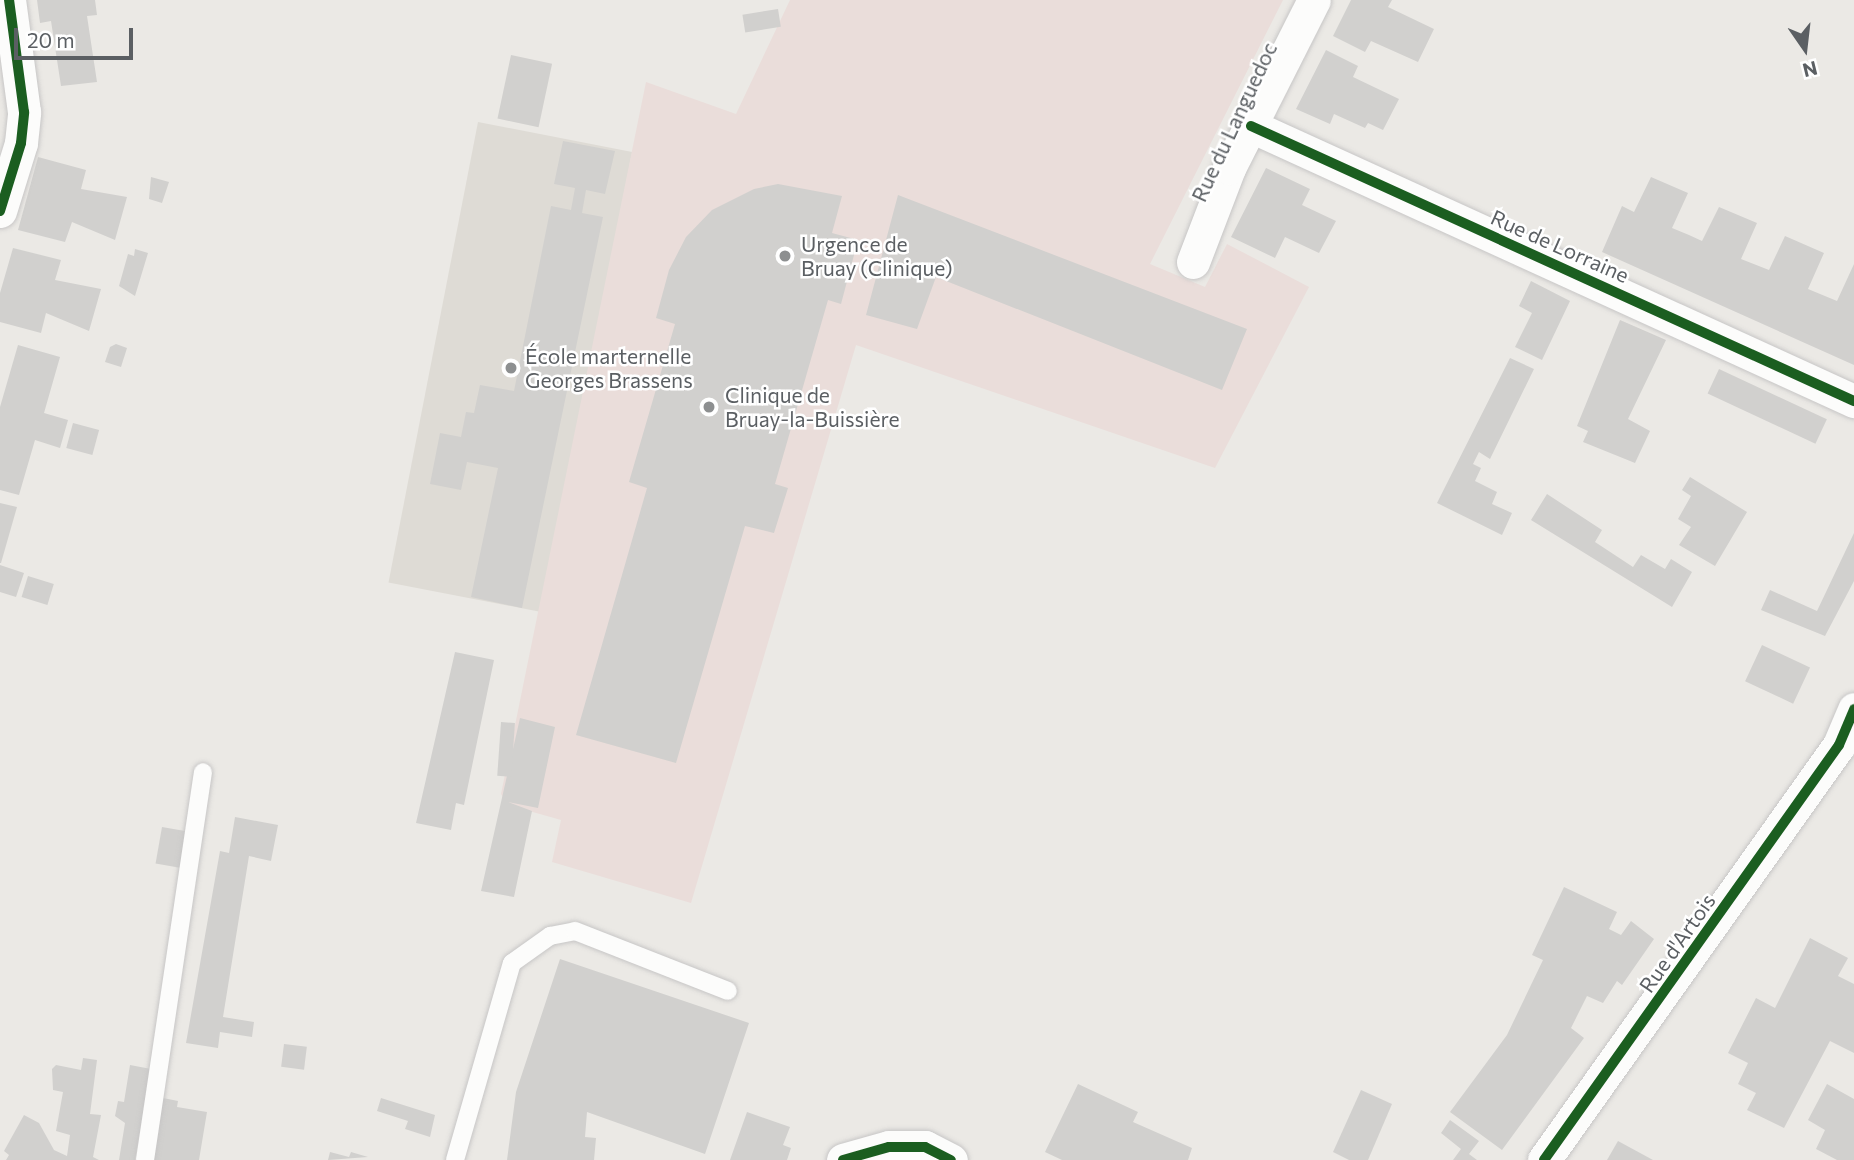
<!DOCTYPE html>
<html>
<head>
<meta charset="utf-8">
<style>
  body { margin:0 }
  #map { position:relative; width:1854px; height:1160px; overflow:hidden; background:#ebe9e5; font-family:Commissioner,sans-serif }
  div>[style] { position:absolute }
  [style*='--x'] { left:calc(var(--x)*1px); top:calc(var(--y)*1px); width:calc(var(--w)*1px); rotate:calc(var(--a)*1deg) }
  .education>* { inset:0; background:#dedbd5; transform-origin:0 0 }
  .medical>* { inset:0; background:#eaddda }
  .building>* { inset:0; background:#d1d0ce; transform-origin:0 0 }
  .roads { filter:drop-shadow(0 0 2px #c7c6c6) drop-shadow(0 0 2px #c7c6c6) }
  .service>* { height:18px; margin:-9px; padding:0 9px; transform-origin:9px; border-radius:9px; background:#fcfcfb }
  .minor>* { height:33px; margin:-16.5px; padding:0 16.5px; transform-origin:16.5px; border-radius:16.5px; background:#fcfcfb }
  .cycleway>* { height:10px; margin:-5px; padding:0 5px; transform-origin:5px; border-radius:5px; background:#1b5e20 }
  .dots>* { width:19px; height:19px; translate:-50% -50%; box-sizing:border-box; border:4px solid #fff; border-radius:50% }
  span { translate:-50% -50%; white-space:nowrap; text-align:center; line-height:1.15; -webkit-text-stroke:5px #fff; paint-order:stroke }
  .street-label { font-size:21px; color:#5b5f63 }
  .poi-label { font-size:21px; color:#5b5f63 }
  .left { translate:0 -50%; text-align:left }
  .north { position:absolute; left:1770px; top:14px; width:70px; height:70px; -webkit-text-stroke:5px #fff; paint-order:stroke; rotate:166deg; font-size:19px; font-weight:700; line-height:28px; text-align:center; color:#5b5f63 }
  .north::after { content:''; display:block; margin:auto; width:24px; height:32px; background:#5b5f63; clip-path:polygon(50% 0,100% 100%,50% 72%,0 100%) }
  .scale { position:absolute; left:14px; top:28px; width:119px; height:32px; box-sizing:border-box; border:4px solid #5b5f63; border-top:0; padding-left:9px; font-size:21px; line-height:24px; white-space:nowrap; color:#5b5f63; -webkit-text-stroke:5px #fff; paint-order:stroke }
</style>
</head>
<body>
<div id="map">
  <div class="education">
    <div style="left:478px;top:122px;width:157px;height:469px;rotate:11deg"></div>
  </div>
  <div class="medical">
    <div style="clip-path:polygon(790px 0,1283px 0,1150px 264px,1205px 287px,1227px 244px,1309px 287px,1215px 468px,856px 345px,691px 903px,552px 862px,561px 820px,508px 805px,501px 794px,646px 82px,736px 114px)"></div>
  </div>
  <div class="building">
    <div style="clip-path:polygon(37px 0,95px 0,97px 15px,87px 16px,97px 82px,61px 86px,51px 21px,40px 23px)"></div>
    <div style="clip-path:polygon(1351px 0,1392px 0,1388px 7px,1434px 29px,1418px 62px,1371px 41px,1365px 52px,1333px 36px)"></div>
    <div style="left:778px;top:9px;width:18px;height:36px;rotate:81deg"></div>
    <div style="clip-path:polygon(1326px 50px,1358px 66px,1353px 77px,1399px 99px,1383px 130px,1368px 123px,1365px 128px,1334px 114px,1330px 124px,1296px 109px)"></div>
    <div style="left:511px;top:55px;width:42px;height:65px;rotate:12deg"></div>
    <div style="clip-path:polygon(563px 141px,615px 151px,605px 194px,586px 190px,582px 213px,603px 217px,522px 608px,471px 597px,498px 468px,467px 462px,461px 490px,430px 484px,440px 433px,461px 437px,466px 412px,474px 413px,480px 385px,514px 391px,551px 206px,571px 210px,575px 188px,554px 184px)"></div>
    <div style="clip-path:polygon(38px 157px,86px 170px,81px 189px,127px 197px,115px 240px,72px 222px,65px 242px,18px 230px)"></div>
    <div style="clip-path:polygon(1266px 168px,1310px 189px,1302px 205px,1336px 221px,1319px 253px,1285px 237px,1275px 258px,1231px 237px)"></div>
    <div style="clip-path:polygon(151px 177px,169px 182px,162px 203px,149px 199px)"></div>
    <div style="clip-path:polygon(1651px 177px,1688px 193px,1672px 228px,1689px 235px,1702px 241px,1719px 207px,1757px 223px,1741px 259px,1769px 270px,1785px 236px,1824px 253px,1808px 289px,1837px 301px,1854px 264px,1854px 365px,1602px 252px,1622px 206px,1634px 212px)"></div>
    <div style="clip-path:polygon(778px 184px,842px 196px,832px 233px,858px 240px,841px 304px,828px 300px,775px 484px,788px 488px,774px 533px,745px 526px,676px 763px,576px 735px,647px 488px,629px 482px,675px 324px,656px 318px,669px 270px,686px 237px,712px 210px,754px 189px)"></div>
    <div style="clip-path:polygon(898px 195px,1247px 329px,1222px 390px,936px 277px,917px 329px,866px 315px)"></div>
    <div style="clip-path:polygon(13px 248px,61px 260px,55px 280px,101px 289px,89px 331px,46px 313px,41px 333px,0 322px,0 293px)"></div>
    <div style="clip-path:polygon(135px 249px,148px 253px,135px 296px,119px 286px,128px 254px,134px 256px)"></div>
    <div style="clip-path:polygon(1531px 281px,1570px 301px,1542px 360px,1515px 347px,1532px 313px,1519px 306px)"></div>
    <div style="clip-path:polygon(1620px 320px,1666px 340px,1628px 419px,1650px 431px,1635px 463px,1583px 442px,1588px 431px,1577px 426px)"></div>
    <div style="clip-path:polygon(116px 344px,127px 348px,121px 367px,105px 362px,110px 347px)"></div>
    <div style="clip-path:polygon(18px 345px,60px 357px,44px 413px,68px 420px,60px 448px,35px 440px,19px 495px,0 490px,0 407px)"></div>
    <div style="clip-path:polygon(1510px 358px,1534px 369px,1490px 459px,1479px 452px,1473px 464px,1481px 468px,1475px 481px,1497px 492px,1492px 504px,1512px 513px,1502px 535px,1437px 503px)"></div>
    <div style="left:1719px;top:369px;width:119px;height:27px;rotate:25deg"></div>
    <div style="left:73px;top:423px;width:27px;height:26px;rotate:15deg"></div>
    <div style="clip-path:polygon(1690px 477px,1747px 512px,1715px 566px,1679px 545px,1691px 527px,1678px 519px,1691px 496px,1682px 490px)"></div>
    <div style="clip-path:polygon(1547px 494px,1602px 530px,1595px 542px,1633px 567px,1641px 555px,1665px 569px,1671px 559px,1692px 572px,1672px 607px,1531px 520px)"></div>
    <div style="clip-path:polygon(0 503px,17px 507px,1px 563px,0 563px)"></div>
    <div style="clip-path:polygon(1854px 533px,1854px 581px,1825px 636px,1761px 610px,1770px 590px,1817px 611px)"></div>
    <div style="clip-path:polygon(0 565px,24px 573px,16px 597px,0 592px)"></div>
    <div style="left:28px;top:576px;width:27px;height:22px;rotate:17deg"></div>
    <div style="left:1762px;top:645px;width:53px;height:40px;rotate:25deg"></div>
    <div style="clip-path:polygon(455px 652px,494px 660px,464px 805px,456px 803px,451px 830px,416px 823px)"></div>
    <div style="clip-path:polygon(520px 718px,555px 727px,538px 808px,508px 802px,532px 811px,514px 897px,481px 891px)"></div>
    <div style="left:501px;top:722px;width:14px;height:54px;rotate:4deg"></div>
    <div style="clip-path:polygon(235px 817px,278px 825px,271px 861px,249px 856px,223px 1017px,254px 1022px,252px 1037px,220px 1032px,218px 1048px,186px 1043px,220px 851px,229px 853px)"></div>
    <div style="left:162px;top:827px;width:29px;height:37px;rotate:10deg"></div>
    <div style="clip-path:polygon(1564px 887px,1617px 912px,1609px 929px,1621px 935px,1631px 921px,1654px 939px,1622px 985px,1617px 981px,1603px 1003px,1587px 996px,1571px 1028px,1584px 1038px,1502px 1150px,1450px 1112px,1507px 1035px,1543px 960px,1532px 955px)"></div>
    <div style="clip-path:polygon(1810px 938px,1848px 958px,1838px 976px,1854px 984px,1854px 1053px,1830px 1041px,1784px 1128px,1747px 1110px,1756px 1093px,1738px 1084px,1748px 1063px,1728px 1053px,1756px 998px,1775px 1008px)"></div>
    <div style="clip-path:polygon(560px 959px,749px 1023px,705px 1154px,587px 1112px,585px 1137px,596px 1138px,594px 1160px,507px 1160px,516px 1092px)"></div>
    <div style="left:284px;top:1044px;width:23px;height:23px;rotate:7deg"></div>
    <div style="clip-path:polygon(83px 1058px,97px 1060px,90px 1114px,101px 1115px,93px 1157px,99px 1160px,6px 1160px,9px 1155px,4px 1151px,24px 1115px,39px 1123px,54px 1150px,67px 1156px,70px 1135px,56px 1131px,63px 1092px,53px 1090px,52px 1069px,56px 1065px,81px 1070px)"></div>
    <div style="clip-path:polygon(130px 1065px,151px 1069px,135px 1160px,119px 1160px,125px 1123px,115px 1116px,118px 1101px,124px 1102px)"></div>
    <div style="clip-path:polygon(1078px 1084px,1138px 1112px,1133px 1122px,1192px 1148px,1188px 1160px,1062px 1160px,1045px 1152px)"></div>
    <div style="clip-path:polygon(1827px 1084px,1854px 1099px,1854px 1160px,1837px 1160px,1816px 1149px,1825px 1130px,1808px 1120px)"></div>
    <div style="clip-path:polygon(1361px 1090px,1392px 1104px,1368px 1160px,1349px 1160px,1333px 1152px)"></div>
    <div style="clip-path:polygon(163px 1098px,178px 1101px,177px 1107px,207px 1112px,199px 1160px,152px 1160px)"></div>
    <div style="clip-path:polygon(381px 1098px,435px 1115px,430px 1137px,405px 1129px,408px 1121px,377px 1111px)"></div>
    <div style="clip-path:polygon(747px 1112px,790px 1127px,783px 1145px,791px 1148px,787px 1160px,730px 1160px)"></div>
    <div style="clip-path:polygon(1450px 1120px,1479px 1141px,1469px 1154px,1477px 1160px,1453px 1160px,1461px 1149px,1441px 1133px)"></div>
    <div style="clip-path:polygon(1618px 1141px,1653px 1160px,1607px 1160px)"></div>
    <div style="clip-path:polygon(330px 1152px,349px 1157px,351px 1152px,368px 1157px,328px 1160px)"></div>
  </div>
  <div class="roads">
    <div class="service">
      <div style="--x:145;--y:1160;--w:392;--a:-81.5"></div>
      <div style="--x:455;--y:1160;--w:205;--a:-73.9"></div>
      <div style="--x:512;--y:963;--w:47;--a:-35.4"></div>
      <div style="--x:550;--y:936;--w:25;--a:-11"></div>
      <div style="--x:575;--y:931;--w:164;--a:21.4"></div>
    </div>
    <div class="minor">
      <div style="--x:1251;--y:126;--w:663;--a:24.52"></div>
      <div style="--x:0;--y:211;--w:71;--a:-72.8"></div>
      <div style="--x:21;--y:143;--w:31;--a:-84"></div>
      <div style="--x:24;--y:112;--w:113;--a:-97.6"></div>
      <div style="--x:1193;--y:262;--w:101;--a:-69"></div>
      <div style="--x:1229;--y:168;--w:188;--a:-63.2"></div>
      <div style="--x:843;--y:1160;--w:48;--a:-15.8"></div>
      <div style="--x:889;--y:1147;--w:36;--a:0"></div>
      <div style="--x:925;--y:1147;--w:29;--a:27"></div>
      <div style="--x:1544;--y:1160;--w:509;--a:-54.59"></div>
      <div style="--x:1839;--y:745;--w:39;--a:-67"></div>
    </div>
  </div>
  <div class="cycleway">
    <div style="--x:1251;--y:126;--w:663;--a:24.52"></div>
    <div style="--x:0;--y:211;--w:71;--a:-72.8"></div>
    <div style="--x:21;--y:143;--w:31;--a:-84"></div>
    <div style="--x:24;--y:112;--w:113;--a:-97.6"></div>
    <div style="--x:843;--y:1160;--w:48;--a:-15.8"></div>
    <div style="--x:889;--y:1147;--w:36;--a:0"></div>
    <div style="--x:925;--y:1147;--w:29;--a:27"></div>
    <div style="--x:1544;--y:1160;--w:509;--a:-54.59"></div>
    <div style="--x:1839;--y:745;--w:39;--a:-67"></div>
  </div>
  <div class="dots">
    <div style="left:785px;top:256px;background:#8d8f90"></div>
    <div style="left:511px;top:368px;background:#8d8f90"></div>
    <div style="left:709px;top:407px;background:#8d8f90"></div>
  </div>
  <div class="street-label">
    <span style="left:1234px;top:122px;rotate:-65deg">Rue du Languedoc</span>
    <span style="left:1560px;top:246px;rotate:24deg">Rue de Lorraine</span>
    <span style="left:1677px;top:943px;rotate:-55deg">Rue d'Artois</span>
  </div>
  <div class="poi-label">
    <span class="left" style="left:801px;top:256px">Urgence de<br>Bruay (Clinique)</span>
    <span class="left" style="left:525px;top:368px">École marternelle<br>Georges Brassens</span>
    <span class="left" style="left:725px;top:407px">Clinique de<br>Bruay-la-Buissière</span>
  </div>
  <div class="north">N</div>
  <div class="scale">20 m</div>
</div>
</body>
</html>
